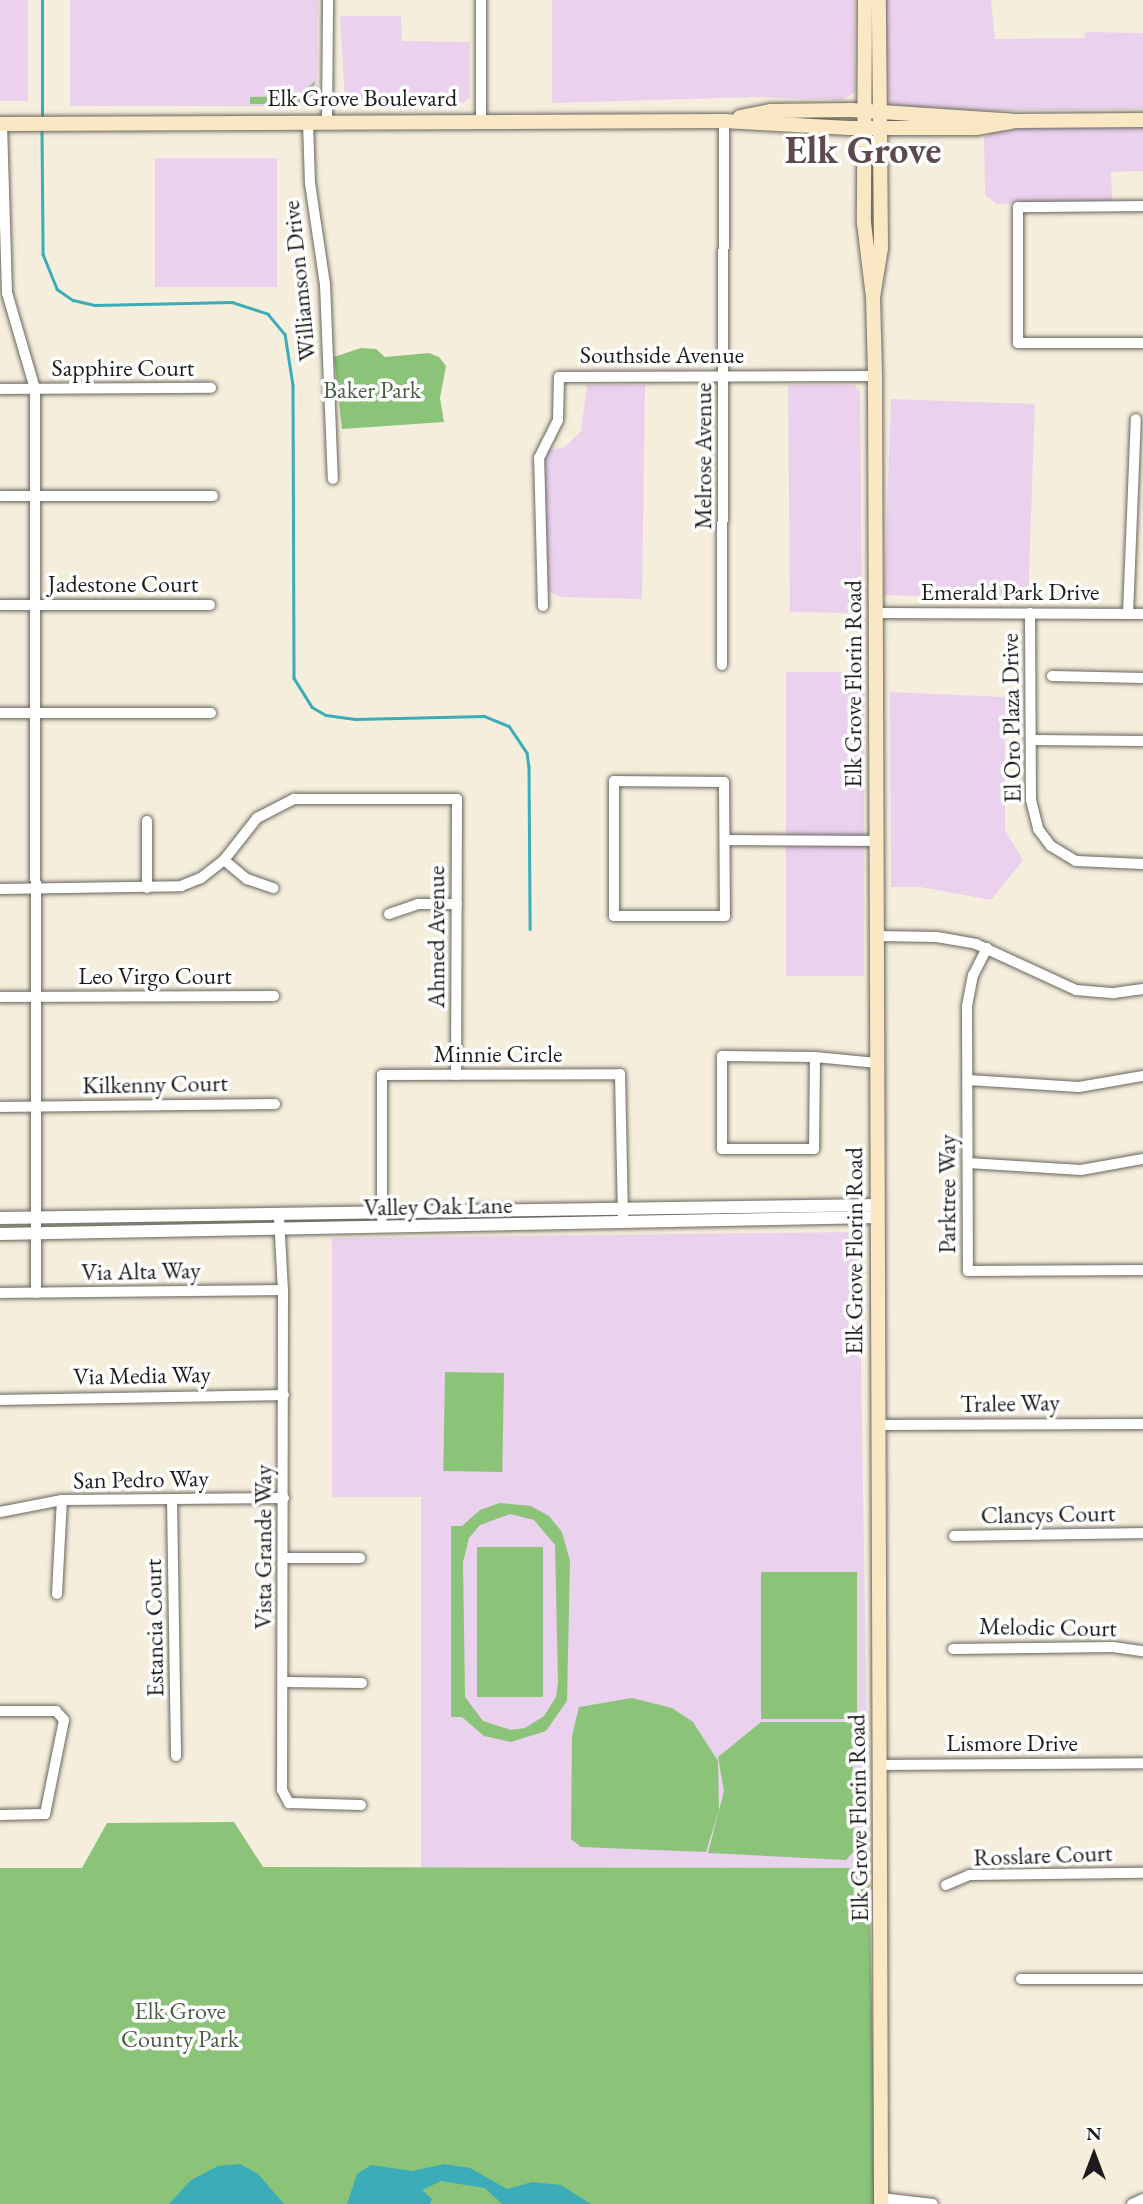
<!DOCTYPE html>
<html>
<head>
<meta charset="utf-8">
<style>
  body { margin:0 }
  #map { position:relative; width:1143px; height:2204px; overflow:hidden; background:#f5eedc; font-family:"EB Garamond",serif }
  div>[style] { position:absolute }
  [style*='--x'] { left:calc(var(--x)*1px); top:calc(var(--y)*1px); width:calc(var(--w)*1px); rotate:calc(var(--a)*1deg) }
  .built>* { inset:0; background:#ead1ed; transform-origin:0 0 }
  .green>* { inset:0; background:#8bc478; transform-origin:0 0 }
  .water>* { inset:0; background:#3cacb8 }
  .stream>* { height:2.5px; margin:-1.25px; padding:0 1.25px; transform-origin:1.25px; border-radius:1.25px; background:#3cacb8 }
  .roads { filter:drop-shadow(0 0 2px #68665f) drop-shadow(0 0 2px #68665f) }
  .minor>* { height:10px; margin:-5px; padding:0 5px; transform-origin:5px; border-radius:5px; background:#fff }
  .tertiary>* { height:12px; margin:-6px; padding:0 6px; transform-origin:6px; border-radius:6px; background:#fff }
  .secondary>* { height:14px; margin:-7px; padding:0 7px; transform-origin:7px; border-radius:7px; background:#fae7c3 }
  span { translate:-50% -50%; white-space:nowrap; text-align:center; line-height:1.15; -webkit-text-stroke:7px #fff; paint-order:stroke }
  .street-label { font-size:24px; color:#1c1c1c }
  .park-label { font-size:24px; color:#485f41 }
  .town-label { font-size:38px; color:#5d494f; font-weight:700 }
  .north { position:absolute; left:1059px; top:2120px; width:70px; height:70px; -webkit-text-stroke:5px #fff; paint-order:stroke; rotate:0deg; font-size:19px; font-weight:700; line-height:28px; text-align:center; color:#1c1c1c }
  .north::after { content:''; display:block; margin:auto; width:24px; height:32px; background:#1c1c1c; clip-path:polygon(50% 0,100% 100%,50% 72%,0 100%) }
</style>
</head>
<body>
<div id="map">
  <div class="built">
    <div style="left:0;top:0;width:28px;height:101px"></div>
    <div style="clip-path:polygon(70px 0,318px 0,317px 95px,306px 106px,70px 106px)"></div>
    <div style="clip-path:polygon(552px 0,855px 0,855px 92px,842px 100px,756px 97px,552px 103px)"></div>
    <div style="clip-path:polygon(884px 0,991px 0,995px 39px,1085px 38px,1085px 32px,1143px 33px,1143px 109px,965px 111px,889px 104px)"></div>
    <div style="clip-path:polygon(340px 16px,401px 16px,402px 41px,470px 42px,470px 97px,463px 103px,345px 100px)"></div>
    <div style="clip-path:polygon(1038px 127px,1143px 127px,1143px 171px,1111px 172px,1112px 201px,997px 204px,985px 195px,984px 138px,991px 132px)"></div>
    <div style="left:155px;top:158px;width:122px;height:129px"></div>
    <div style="clip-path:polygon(587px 385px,645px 385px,642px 599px,560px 597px,544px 589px,542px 452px,565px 447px,581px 431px)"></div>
    <div style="clip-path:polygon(788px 385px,854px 385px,860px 391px,862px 613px,790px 612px)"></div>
    <div style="left:891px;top:399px;width:144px;height:196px;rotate:2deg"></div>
    <div style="left:786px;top:672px;width:78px;height:304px"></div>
    <div style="clip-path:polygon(890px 692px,1005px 697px,1005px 830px,1023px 860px,991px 900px,920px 887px,891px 887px)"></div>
    <div style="clip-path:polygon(859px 1232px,869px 1868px,421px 1867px,421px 1497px,332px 1497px,332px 1238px)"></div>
  </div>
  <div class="green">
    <div style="clip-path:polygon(315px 81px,311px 102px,296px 103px,291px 96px,298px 96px)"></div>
    <div style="clip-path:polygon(289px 96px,293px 104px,250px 104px,250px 97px)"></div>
    <div style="clip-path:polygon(361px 348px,376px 349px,385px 357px,429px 353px,439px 357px,446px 366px,440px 398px,444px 422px,342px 429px,334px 357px)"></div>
    <div style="left:445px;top:1372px;width:59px;height:99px;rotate:1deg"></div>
    <div style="clip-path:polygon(evenodd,500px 1503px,531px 1506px,549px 1516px,562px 1532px,570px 1561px,567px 1701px,546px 1731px,511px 1742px,484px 1736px,462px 1717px,451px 1717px,451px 1526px,462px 1526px,480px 1510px,500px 1503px,510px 1514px,534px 1520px,555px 1545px,558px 1683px,556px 1697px,544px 1716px,525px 1728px,511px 1730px,483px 1721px,465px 1697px,463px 1562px,469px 1538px,480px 1525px,510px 1514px)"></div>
    <div style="left:477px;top:1547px;width:66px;height:150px"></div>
    <div style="left:857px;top:1572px;width:147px;height:96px;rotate:90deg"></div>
    <div style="clip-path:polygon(632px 1698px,672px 1708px,693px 1722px,718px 1761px,719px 1810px,706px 1852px,581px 1847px,571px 1839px,572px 1736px,579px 1707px)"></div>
    <div style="clip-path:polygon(761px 1722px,852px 1722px,854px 1851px,846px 1860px,708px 1853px,724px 1791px,718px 1757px)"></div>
    <div style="clip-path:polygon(234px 1822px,263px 1867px,869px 1868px,876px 2204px,0 2204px,0 1868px,82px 1868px,107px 1823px)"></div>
  </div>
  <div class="water">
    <div style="clip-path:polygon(240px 2164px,258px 2174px,284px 2204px,169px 2204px,191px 2180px,218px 2166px)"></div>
    <div style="clip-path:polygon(444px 2164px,470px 2168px,507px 2189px,532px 2182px,561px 2185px,591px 2204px,502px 2204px,485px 2188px,441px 2181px,422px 2190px,432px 2199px,430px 2204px,347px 2204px,357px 2174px,371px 2165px,412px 2171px)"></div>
  </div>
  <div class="stream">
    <div style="--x:42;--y:119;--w:119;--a:-90"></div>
    <div style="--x:42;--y:129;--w:125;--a:89.5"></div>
    <div style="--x:43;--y:254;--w:38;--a:68"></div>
    <div style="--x:57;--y:289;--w:19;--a:35"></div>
    <div style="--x:73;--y:300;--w:23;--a:13"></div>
    <div style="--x:95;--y:305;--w:137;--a:-1.3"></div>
    <div style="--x:232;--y:302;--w:38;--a:18"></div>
    <div style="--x:268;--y:314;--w:26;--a:50"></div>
    <div style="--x:285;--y:334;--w:52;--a:81.1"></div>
    <div style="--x:293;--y:385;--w:293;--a:89.8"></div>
    <div style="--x:294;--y:678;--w:34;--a:58"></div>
    <div style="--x:312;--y:707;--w:16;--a:30"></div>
    <div style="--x:326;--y:715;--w:29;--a:8"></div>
    <div style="--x:355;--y:719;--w:129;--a:-1.3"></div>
    <div style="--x:484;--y:716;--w:27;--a:22"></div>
    <div style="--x:509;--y:726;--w:32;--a:56"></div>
    <div style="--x:527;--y:753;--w:14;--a:82"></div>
    <div style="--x:529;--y:767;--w:162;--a:89.6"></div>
  </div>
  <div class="roads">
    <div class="minor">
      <div style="--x:308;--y:121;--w:62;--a:88.2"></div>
      <div style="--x:310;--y:183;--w:102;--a:81.6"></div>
      <div style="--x:325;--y:284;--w:195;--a:87.7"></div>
      <div style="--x:327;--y:121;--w:121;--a:-89.5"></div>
      <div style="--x:481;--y:121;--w:121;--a:-90"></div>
      <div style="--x:2;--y:124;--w:169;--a:88.3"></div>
      <div style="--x:7;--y:293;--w:100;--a:73.7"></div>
      <div style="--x:35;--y:389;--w:904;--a:89.94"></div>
      <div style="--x:1143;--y:206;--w:125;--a:179.5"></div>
      <div style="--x:1018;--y:207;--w:136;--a:90"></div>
      <div style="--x:1018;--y:343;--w:125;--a:0"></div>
      <div style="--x:0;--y:389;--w:211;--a:-0.3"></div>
      <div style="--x:0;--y:496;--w:213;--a:0"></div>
      <div style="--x:0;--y:605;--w:210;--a:0"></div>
      <div style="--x:543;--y:606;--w:148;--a:-91.5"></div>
      <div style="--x:539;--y:458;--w:42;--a:-63.4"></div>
      <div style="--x:558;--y:420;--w:43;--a:-88.7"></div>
      <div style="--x:559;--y:377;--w:316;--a:-0.2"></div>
      <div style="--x:876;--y:613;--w:267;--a:0.2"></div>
      <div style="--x:1030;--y:613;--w:187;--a:89.7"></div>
      <div style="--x:1031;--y:800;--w:30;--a:76"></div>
      <div style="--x:1038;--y:829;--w:21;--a:53"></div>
      <div style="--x:1051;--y:846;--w:29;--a:31"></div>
      <div style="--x:1076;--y:861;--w:67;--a:2.6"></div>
      <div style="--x:1128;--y:614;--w:195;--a:-87.7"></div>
      <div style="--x:722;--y:665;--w:544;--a:-89.79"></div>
      <div style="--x:1052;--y:676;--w:91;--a:1.3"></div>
      <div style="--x:0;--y:713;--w:211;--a:0"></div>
      <div style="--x:1031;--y:740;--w:112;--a:0.5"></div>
      <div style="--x:614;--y:781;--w:110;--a:0.5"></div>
      <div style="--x:724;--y:782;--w:134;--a:89.6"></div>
      <div style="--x:725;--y:916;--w:111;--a:180"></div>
      <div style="--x:614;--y:916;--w:135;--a:-90"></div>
      <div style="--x:725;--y:840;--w:152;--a:0.4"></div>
      <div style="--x:224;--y:860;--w:30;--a:40"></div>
      <div style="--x:247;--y:879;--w:28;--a:19"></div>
      <div style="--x:147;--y:888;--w:67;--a:-90"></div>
      <div style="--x:0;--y:889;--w:181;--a:-0.9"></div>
      <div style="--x:181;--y:886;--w:22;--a:-22"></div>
      <div style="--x:201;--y:878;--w:29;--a:-38"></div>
      <div style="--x:224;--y:860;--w:53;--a:-51.8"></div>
      <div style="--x:257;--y:818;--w:42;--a:-27.2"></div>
      <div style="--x:294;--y:799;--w:163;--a:0"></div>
      <div style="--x:457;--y:799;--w:276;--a:90.2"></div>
      <div style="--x:389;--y:914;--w:31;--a:-19"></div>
      <div style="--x:418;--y:904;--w:39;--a:0"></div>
      <div style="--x:877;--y:936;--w:60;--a:1"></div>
      <div style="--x:937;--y:937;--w:40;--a:10"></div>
      <div style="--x:976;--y:944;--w:110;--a:24.7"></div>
      <div style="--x:1076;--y:990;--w:38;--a:5"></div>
      <div style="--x:1114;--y:993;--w:29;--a:-8"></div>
      <div style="--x:987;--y:948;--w:30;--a:117"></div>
      <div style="--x:973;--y:975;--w:33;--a:101"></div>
      <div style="--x:967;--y:1007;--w:264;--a:89.8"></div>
      <div style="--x:968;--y:1271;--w:175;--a:-0.3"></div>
      <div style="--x:0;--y:997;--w:274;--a:-0.2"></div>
      <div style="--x:722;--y:1056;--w:93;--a:0.6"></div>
      <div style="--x:815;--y:1057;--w:92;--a:90.6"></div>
      <div style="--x:814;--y:1149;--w:92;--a:180"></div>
      <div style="--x:722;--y:1149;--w:93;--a:-90"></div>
      <div style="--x:815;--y:1057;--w:62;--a:5.5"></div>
      <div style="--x:968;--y:1080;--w:111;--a:3.6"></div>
      <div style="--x:1079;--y:1087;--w:65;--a:-9.8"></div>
      <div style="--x:0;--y:1107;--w:275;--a:-0.6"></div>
      <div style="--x:968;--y:1163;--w:113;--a:3.5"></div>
      <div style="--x:1081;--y:1170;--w:63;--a:-10.1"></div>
      <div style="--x:279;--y:1217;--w:73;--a:86.9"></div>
      <div style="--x:283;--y:1290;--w:500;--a:90.11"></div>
      <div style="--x:282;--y:1790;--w:15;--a:62"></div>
      <div style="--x:289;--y:1803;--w:72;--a:1.6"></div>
      <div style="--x:382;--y:1218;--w:143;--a:-90"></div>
      <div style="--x:382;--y:1075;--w:238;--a:-0.2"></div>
      <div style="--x:620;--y:1074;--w:148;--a:88.8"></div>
      <div style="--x:0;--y:1293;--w:283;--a:-0.6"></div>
      <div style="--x:0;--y:1400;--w:284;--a:-1"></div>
      <div style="--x:878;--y:1425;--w:265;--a:-0.2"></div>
      <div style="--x:172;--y:1499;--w:257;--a:89.1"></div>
      <div style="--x:0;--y:1512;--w:63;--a:-11"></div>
      <div style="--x:62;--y:1500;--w:222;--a:-0.5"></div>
      <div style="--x:954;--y:1536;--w:189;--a:-0.9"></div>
      <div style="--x:284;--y:1558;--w:76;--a:0"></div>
      <div style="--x:57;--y:1594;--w:94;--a:-87"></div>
      <div style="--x:953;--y:1649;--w:160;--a:-0.7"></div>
      <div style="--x:1113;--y:1647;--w:30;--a:8"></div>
      <div style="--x:284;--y:1682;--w:78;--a:0.7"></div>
      <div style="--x:0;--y:1711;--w:56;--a:0"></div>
      <div style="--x:56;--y:1711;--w:12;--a:48"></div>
      <div style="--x:64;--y:1720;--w:96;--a:101.4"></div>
      <div style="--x:45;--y:1814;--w:45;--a:178.7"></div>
      <div style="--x:880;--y:1765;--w:263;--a:-0.4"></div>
      <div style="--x:946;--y:1885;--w:25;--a:-23"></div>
      <div style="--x:969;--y:1875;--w:174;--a:-0.7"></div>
      <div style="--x:1021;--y:1979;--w:122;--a:0"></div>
      <div style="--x:881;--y:2198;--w:52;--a:6.6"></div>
      <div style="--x:1132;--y:2204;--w:12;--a:-24"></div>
    </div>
    <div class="tertiary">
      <div style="--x:0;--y:1218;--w:877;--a:-0.85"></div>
      <div style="--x:0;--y:1234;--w:877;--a:-1.11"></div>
    </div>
    <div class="secondary">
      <div style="--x:865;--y:0;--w:223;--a:90.3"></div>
      <div style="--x:864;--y:223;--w:75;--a:83.1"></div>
      <div style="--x:873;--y:297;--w:79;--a:88.5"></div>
      <div style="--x:875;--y:376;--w:1828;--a:89.81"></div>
      <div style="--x:740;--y:117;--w:32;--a:-11"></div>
      <div style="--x:771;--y:111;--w:80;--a:-0.7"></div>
      <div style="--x:851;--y:110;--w:165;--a:3.8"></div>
      <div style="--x:1016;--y:121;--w:127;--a:-0.5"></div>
      <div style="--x:0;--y:124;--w:724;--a:-0.24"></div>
      <div style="--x:724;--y:121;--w:125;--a:3.2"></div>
      <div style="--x:849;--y:128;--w:127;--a:0"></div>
      <div style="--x:976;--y:128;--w:41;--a:-9.9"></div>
      <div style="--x:873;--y:297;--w:50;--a:-80.7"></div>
      <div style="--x:881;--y:248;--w:248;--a:-90.5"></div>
    </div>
  </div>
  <div class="street-label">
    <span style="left:362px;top:98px">Elk Grove Boulevard</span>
    <span style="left:299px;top:281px;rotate:-96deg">Williamson Drive</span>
    <span style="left:662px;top:355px">Southside Avenue</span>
    <span style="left:123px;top:368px">Sapphire Court</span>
    <span style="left:703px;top:456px;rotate:-90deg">Melrose Avenue</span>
    <span style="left:123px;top:584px">Jadestone Court</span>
    <span style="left:1010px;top:592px">Emerald Park Drive</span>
    <span style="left:853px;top:684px;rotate:-90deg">Elk Grove Florin Road</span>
    <span style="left:1011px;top:718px;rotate:-91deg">El Oro Plaza Drive</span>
    <span style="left:436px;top:937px;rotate:-90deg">Ahmed Avenue</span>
    <span style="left:155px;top:976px">Leo Virgo Court</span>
    <span style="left:498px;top:1054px">Minnie Circle</span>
    <span style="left:155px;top:1084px;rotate:-1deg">Kilkenny Court</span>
    <span style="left:947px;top:1194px;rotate:-90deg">Parktree Way</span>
    <span style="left:438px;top:1206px;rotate:-1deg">Valley Oak Lane</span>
    <span style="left:854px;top:1251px;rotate:-90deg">Elk Grove Florin Road</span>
    <span style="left:141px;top:1271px;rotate:-1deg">Via Alta Way</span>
    <span style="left:142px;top:1375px;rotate:-1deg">Via Media Way</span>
    <span style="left:1010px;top:1403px;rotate:-1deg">Tralee Way</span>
    <span style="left:141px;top:1479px;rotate:-1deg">San Pedro Way</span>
    <span style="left:1048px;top:1514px;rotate:-1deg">Clancys Court</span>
    <span style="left:263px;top:1547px;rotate:-90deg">Vista Grande Way</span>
    <span style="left:1048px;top:1627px;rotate:1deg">Melodic Court</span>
    <span style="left:154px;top:1628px;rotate:-91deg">Estancia Court</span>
    <span style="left:1012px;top:1743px">Lismore Drive</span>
    <span style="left:858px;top:1818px;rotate:-91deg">Elk Grove Florin Road</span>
    <span style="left:1043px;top:1855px;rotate:-2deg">Rosslare Court</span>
  </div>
  <div class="park-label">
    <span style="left:372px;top:390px">Baker Park</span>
    <span style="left:180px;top:2025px">Elk Grove<br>County Park</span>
  </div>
  <div class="town-label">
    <span style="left:863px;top:150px">Elk Grove</span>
  </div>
  <div class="north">N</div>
</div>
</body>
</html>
